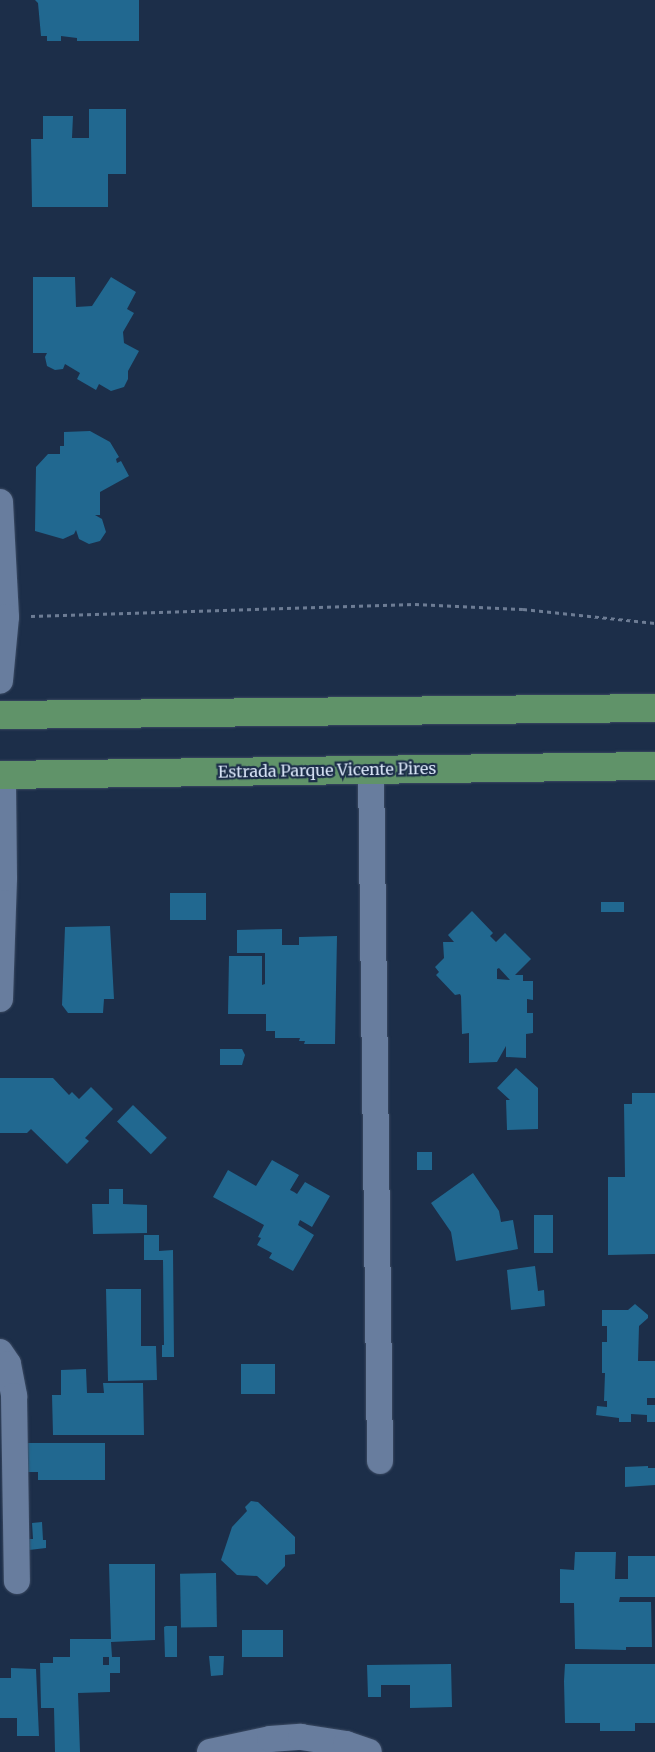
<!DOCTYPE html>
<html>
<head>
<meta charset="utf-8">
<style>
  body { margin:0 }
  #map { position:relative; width:655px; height:1752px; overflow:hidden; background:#1c2e49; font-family:Merriweather,serif }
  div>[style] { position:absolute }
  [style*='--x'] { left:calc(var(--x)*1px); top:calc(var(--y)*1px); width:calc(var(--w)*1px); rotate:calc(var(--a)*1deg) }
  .building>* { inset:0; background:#216890; transform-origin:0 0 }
  .path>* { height:3px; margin-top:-1.5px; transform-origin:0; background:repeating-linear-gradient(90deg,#6d7c94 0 4px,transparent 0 8px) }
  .roads { filter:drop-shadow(0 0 1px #3c4b63) drop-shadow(0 0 1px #3c4b63) }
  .street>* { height:26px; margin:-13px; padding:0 13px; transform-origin:13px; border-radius:13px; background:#687d9e }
  .primary>* { height:28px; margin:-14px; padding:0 14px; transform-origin:14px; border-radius:14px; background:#609369 }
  span { translate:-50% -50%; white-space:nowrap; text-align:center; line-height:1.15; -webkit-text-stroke:4.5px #1c2e49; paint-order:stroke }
  .street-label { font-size:16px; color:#dae6f8 }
</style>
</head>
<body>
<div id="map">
  <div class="building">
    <div style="clip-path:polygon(35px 0,139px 0,139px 41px,77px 41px,77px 38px,61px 36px,61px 41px,47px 41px,47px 36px,41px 36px,38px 3px)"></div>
    <div style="clip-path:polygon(89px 109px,126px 109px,126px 174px,108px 174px,108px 207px,32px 207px,31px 139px,43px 139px,43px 116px,73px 116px,72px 138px,89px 138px)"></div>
    <div style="clip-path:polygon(33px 277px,75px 277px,76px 307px,92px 306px,111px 277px,136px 292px,127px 309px,134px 313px,123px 332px,124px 343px,139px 351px,128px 371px,128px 379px,124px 387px,111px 391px,99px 384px,96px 390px,77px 379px,80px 373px,65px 364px,63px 369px,55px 370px,47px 366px,45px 357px,47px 353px,33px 353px)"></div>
    <div style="clip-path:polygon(90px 431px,110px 442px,119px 457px,116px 459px,117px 463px,121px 461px,129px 476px,100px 492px,100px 515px,95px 515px,102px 519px,106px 532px,100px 541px,89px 544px,79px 539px,76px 530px,74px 534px,63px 539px,35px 531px,36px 467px,48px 454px,60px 454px,60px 446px,64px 446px,64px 432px)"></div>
    <div style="left:170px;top:893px;width:36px;height:27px"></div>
    <div style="left:601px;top:902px;width:23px;height:10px"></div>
    <div style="clip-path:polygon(evenodd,472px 911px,493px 933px,490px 936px,496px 942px,505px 933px,531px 959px,515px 975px,523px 975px,523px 981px,533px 981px,533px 1000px,527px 999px,527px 1013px,533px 1013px,533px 1033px,526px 1034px,526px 1058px,506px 1057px,506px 1046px,497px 1062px,469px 1063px,469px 1033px,462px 1034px,461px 996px,460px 994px,455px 995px,436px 975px,439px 972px,435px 967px,444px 958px,443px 942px,454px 942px,448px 935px,472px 911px,499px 968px,510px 980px,497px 979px,497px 969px,499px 968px)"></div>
    <div style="clip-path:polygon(110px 926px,114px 999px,104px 999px,103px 1013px,68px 1013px,62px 1005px,65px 927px)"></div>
    <div style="clip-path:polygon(282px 929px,282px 945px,299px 945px,299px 937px,337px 936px,335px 1044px,304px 1044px,305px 1041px,299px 1041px,300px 1038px,275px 1038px,275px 1031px,266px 1031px,266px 1014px,228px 1014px,229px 956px,262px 956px,262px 985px,265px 984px,265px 953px,237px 953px,237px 930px)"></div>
    <div style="clip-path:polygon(220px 1049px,242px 1049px,245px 1055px,242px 1065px,220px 1065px)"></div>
    <div style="clip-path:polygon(516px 1068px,538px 1088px,538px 1129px,507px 1130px,506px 1100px,510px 1100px,497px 1088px)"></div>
    <div style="clip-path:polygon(0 1078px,53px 1078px,69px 1095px,72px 1092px,79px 1099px,91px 1087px,113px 1109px,85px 1138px,89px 1141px,67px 1164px,31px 1129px,27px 1133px,0 1133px)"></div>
    <div style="clip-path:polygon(632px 1093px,655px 1093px,655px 1254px,608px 1255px,608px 1177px,625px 1177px,624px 1104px,632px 1104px)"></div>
    <div style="left:133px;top:1105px;width:47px;height:23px;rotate:44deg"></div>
    <div style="left:432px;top:1152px;width:18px;height:15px;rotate:90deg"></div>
    <div style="clip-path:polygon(272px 1160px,299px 1175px,290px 1190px,294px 1192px,297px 1194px,305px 1182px,330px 1196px,312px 1227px,300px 1220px,298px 1225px,314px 1235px,293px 1271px,269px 1258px,272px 1253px,257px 1245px,261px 1238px,258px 1237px,264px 1225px,213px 1197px,228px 1170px,256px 1186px)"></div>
    <div style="clip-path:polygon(473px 1173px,499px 1211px,501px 1222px,513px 1220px,518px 1249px,456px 1261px,451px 1232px,431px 1203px)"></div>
    <div style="clip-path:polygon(109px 1189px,123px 1189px,123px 1204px,147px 1205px,147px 1233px,93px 1234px,92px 1204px,109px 1204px)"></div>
    <div style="left:534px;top:1215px;width:19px;height:38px"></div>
    <div style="clip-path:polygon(144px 1235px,159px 1235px,159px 1251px,173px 1250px,174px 1357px,162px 1357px,162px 1345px,164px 1345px,163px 1260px,144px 1260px)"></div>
    <div style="clip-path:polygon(535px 1266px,538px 1291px,544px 1290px,545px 1306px,511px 1310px,507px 1270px)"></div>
    <div style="clip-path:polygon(106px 1289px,141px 1289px,141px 1346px,156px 1346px,157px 1380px,108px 1381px)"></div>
    <div style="clip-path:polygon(635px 1304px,648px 1315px,648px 1318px,639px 1326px,638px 1361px,655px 1361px,655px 1398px,647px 1398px,647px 1405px,655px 1405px,655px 1422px,647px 1422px,647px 1415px,631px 1414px,631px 1422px,619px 1422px,619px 1418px,596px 1415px,597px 1406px,607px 1407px,607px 1401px,604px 1401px,605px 1373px,602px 1373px,602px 1342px,607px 1342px,607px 1326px,602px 1326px,602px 1310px,628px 1310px)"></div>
    <div style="left:241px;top:1364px;width:34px;height:30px"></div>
    <div style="clip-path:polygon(86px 1369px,87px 1393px,104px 1393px,103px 1383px,143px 1383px,144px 1435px,53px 1435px,52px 1395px,61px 1395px,61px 1370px)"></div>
    <div style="clip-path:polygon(25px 1443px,105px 1443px,105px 1480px,38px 1480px,38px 1472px,25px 1472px)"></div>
    <div style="clip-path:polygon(648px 1466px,648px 1468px,655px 1468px,655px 1485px,625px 1487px,625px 1467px)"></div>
    <div style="clip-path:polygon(251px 1501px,258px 1502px,295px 1537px,295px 1554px,285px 1555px,285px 1566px,267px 1585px,257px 1576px,237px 1575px,221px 1560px,232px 1527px,247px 1511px,245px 1507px)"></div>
    <div style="clip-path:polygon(42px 1522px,43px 1540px,46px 1540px,46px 1548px,29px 1550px,29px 1539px,33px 1539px,32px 1523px)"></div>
    <div style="clip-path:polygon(575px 1552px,616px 1552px,615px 1579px,628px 1579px,628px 1556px,655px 1556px,655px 1597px,620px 1597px,619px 1602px,651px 1602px,652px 1647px,626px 1647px,626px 1650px,575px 1649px,574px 1603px,560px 1603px,560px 1569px,574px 1570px)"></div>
    <div style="clip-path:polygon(evenodd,109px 1564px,155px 1564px,155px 1640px,111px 1642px,112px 1657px,120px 1657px,120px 1673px,110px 1673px,110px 1692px,78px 1693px,80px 1752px,55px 1752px,54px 1708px,41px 1708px,40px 1663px,53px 1663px,53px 1657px,70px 1657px,70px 1639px,111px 1639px,109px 1564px,103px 1657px,109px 1657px,109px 1665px,103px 1665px,103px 1657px)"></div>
    <div style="left:216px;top:1573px;width:54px;height:36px;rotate:89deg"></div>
    <div style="clip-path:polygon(166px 1626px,177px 1626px,177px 1657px,165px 1657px,164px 1627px)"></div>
    <div style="left:242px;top:1630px;width:41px;height:27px"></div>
    <div style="clip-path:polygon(209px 1656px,224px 1656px,223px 1675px,211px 1676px)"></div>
    <div style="clip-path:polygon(451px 1664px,452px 1707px,410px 1708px,410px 1685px,381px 1685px,381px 1697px,368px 1697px,367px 1665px)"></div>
    <div style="clip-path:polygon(565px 1664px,655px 1664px,655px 1723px,635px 1723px,635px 1731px,600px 1731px,600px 1723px,565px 1723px,564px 1681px)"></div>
    <div style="clip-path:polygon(11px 1668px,36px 1669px,39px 1736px,17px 1736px,17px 1718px,0 1718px,0 1678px,11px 1678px)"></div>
  </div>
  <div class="path">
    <div style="--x:31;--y:616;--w:384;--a:-1.8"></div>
    <div style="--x:415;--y:604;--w:108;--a:2.7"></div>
    <div style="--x:523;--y:609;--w:133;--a:6.1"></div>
  </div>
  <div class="roads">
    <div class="street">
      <div style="--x:0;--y:502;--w:115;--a:87"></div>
      <div style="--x:6;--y:617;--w:64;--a:95.4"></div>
      <div style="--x:371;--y:769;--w:692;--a:89.25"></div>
      <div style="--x:0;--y:999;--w:121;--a:-88.1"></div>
      <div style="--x:4;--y:878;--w:103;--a:-90.6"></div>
      <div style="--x:0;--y:1352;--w:14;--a:56"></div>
      <div style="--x:8;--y:1364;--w:33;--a:79"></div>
      <div style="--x:14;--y:1396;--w:185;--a:89.1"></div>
      <div style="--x:210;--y:1752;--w:61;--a:-12.2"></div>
      <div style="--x:270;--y:1739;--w:31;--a:-4"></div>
      <div style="--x:301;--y:1737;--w:46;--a:8.8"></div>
      <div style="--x:346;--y:1744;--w:24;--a:19"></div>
    </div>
    <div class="primary">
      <div style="--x:0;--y:715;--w:655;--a:-0.61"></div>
      <div style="--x:0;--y:775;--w:655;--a:-0.79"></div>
    </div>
  </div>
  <div class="street-label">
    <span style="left:327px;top:770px;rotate:-1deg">Estrada Parque Vicente Pires</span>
  </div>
</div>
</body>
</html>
